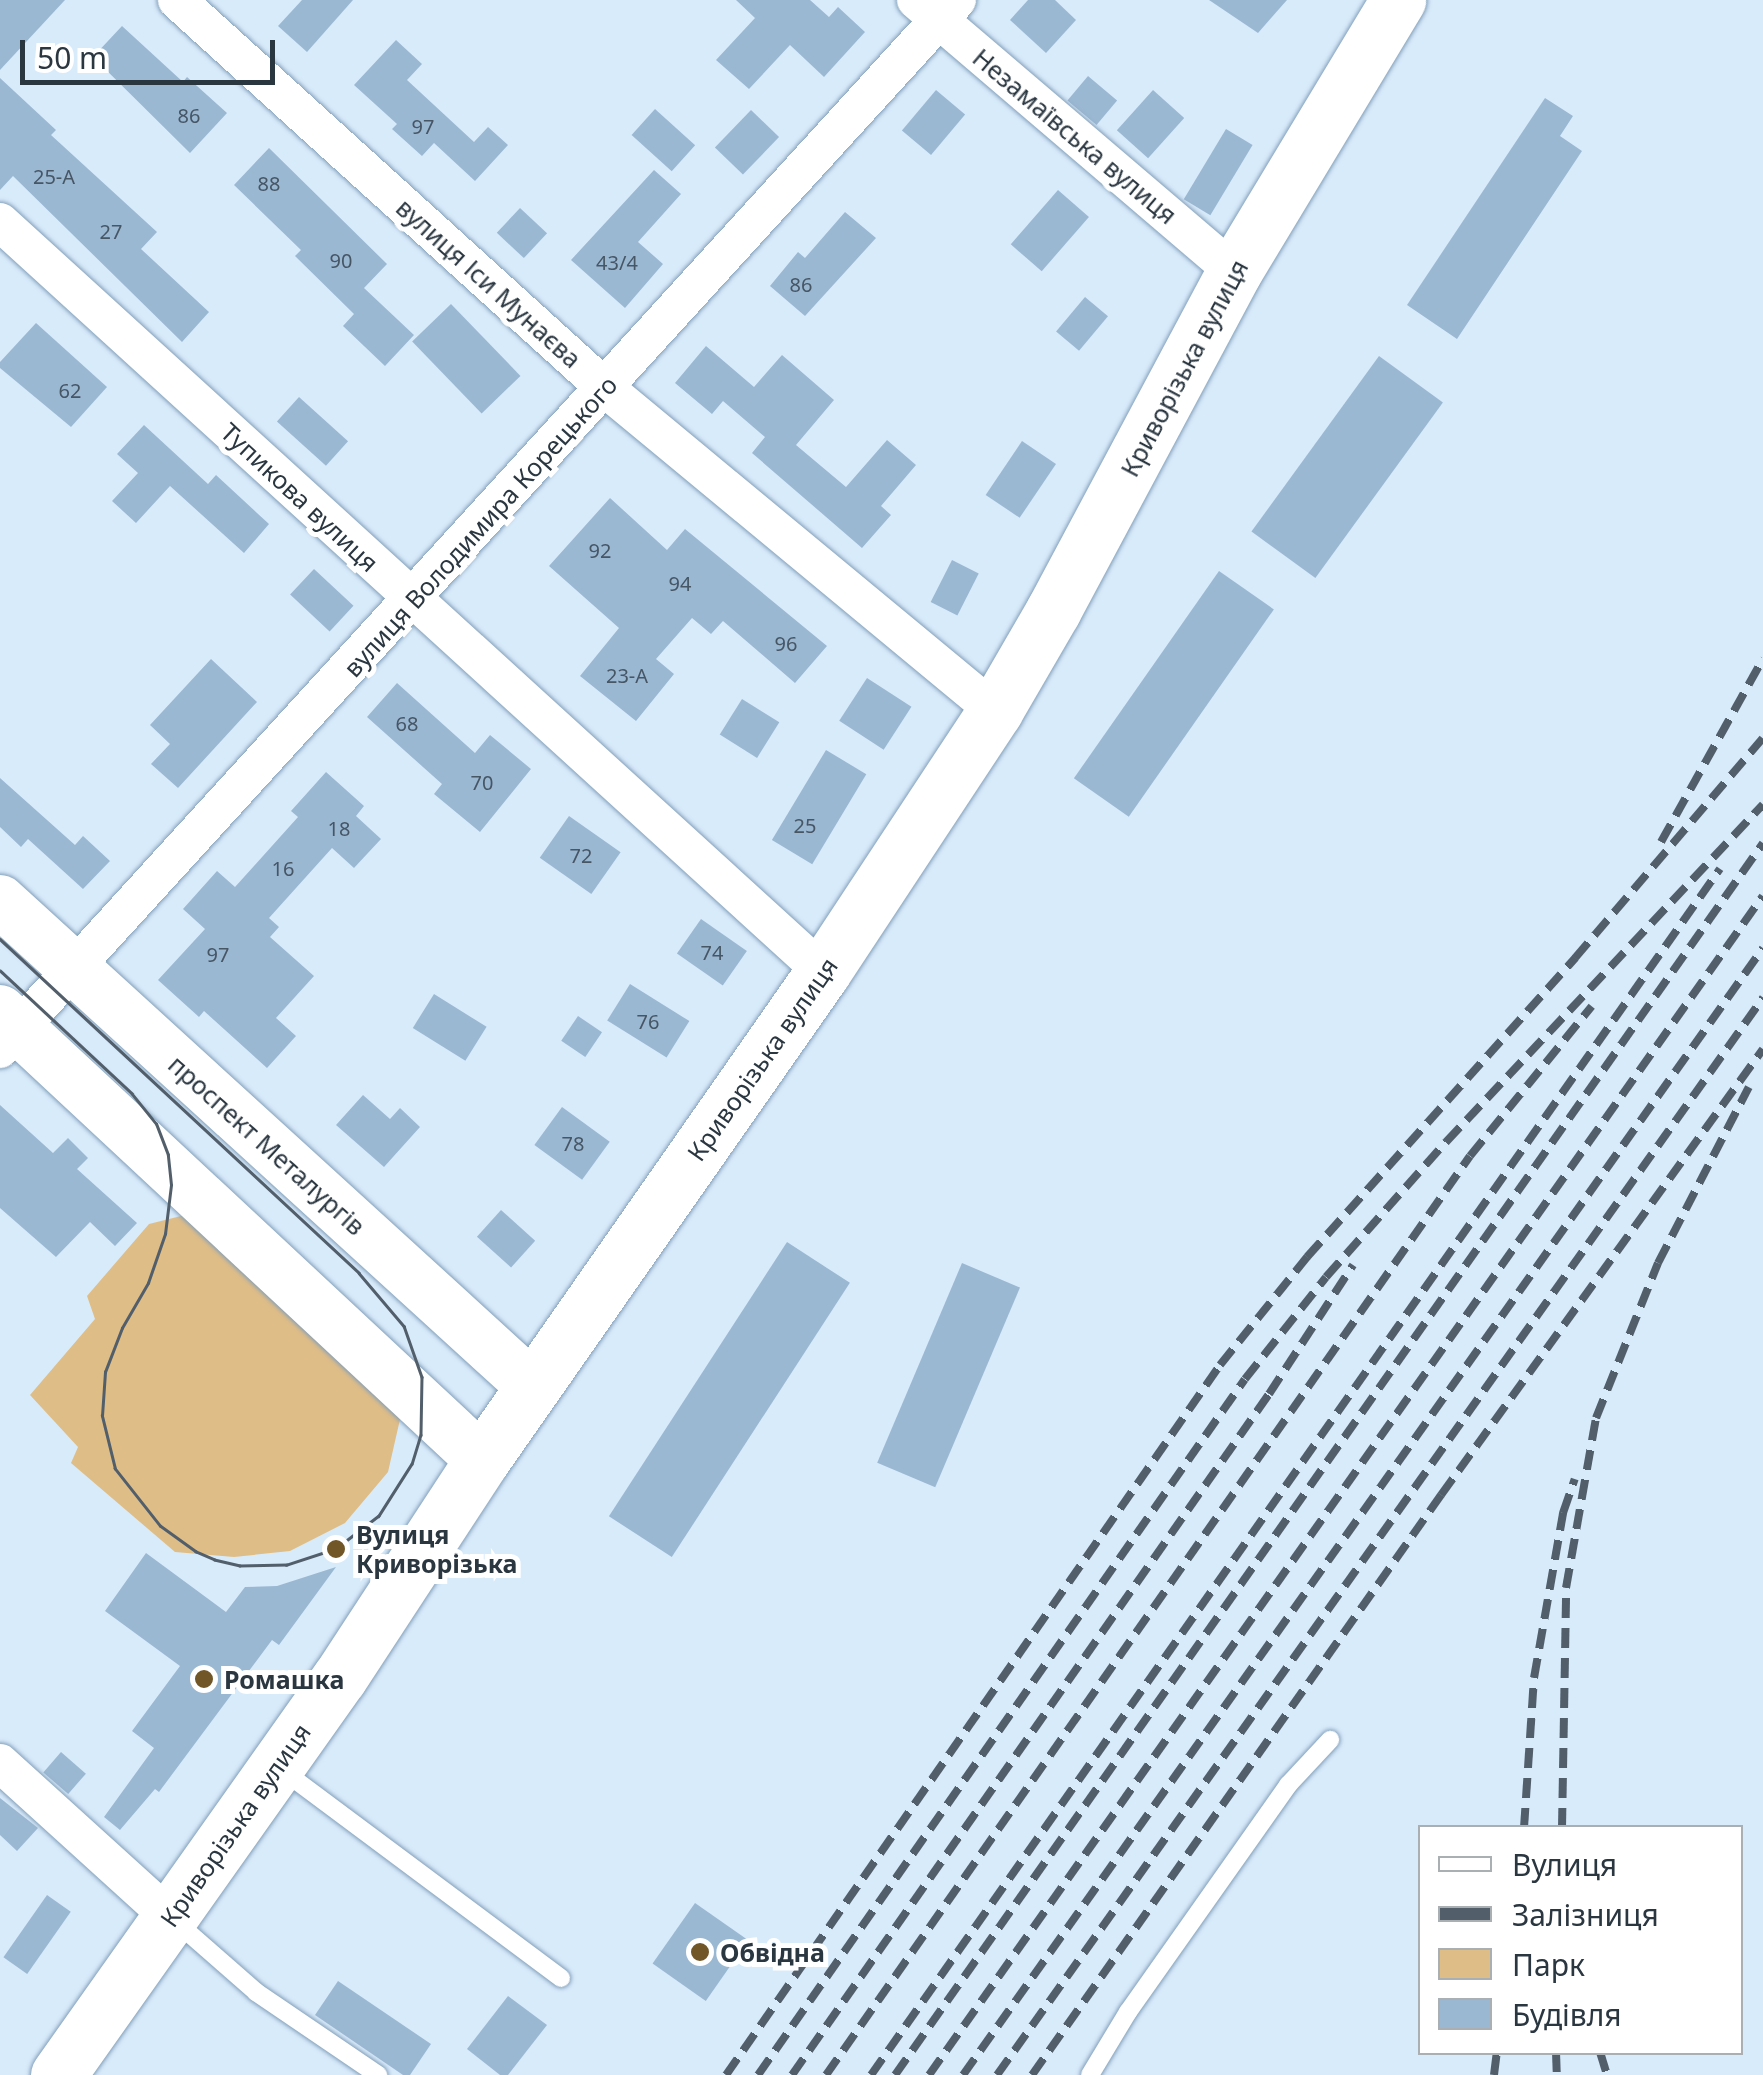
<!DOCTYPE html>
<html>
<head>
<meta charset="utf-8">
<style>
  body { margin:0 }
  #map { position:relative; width:1763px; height:2075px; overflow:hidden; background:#d8ebfb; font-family:"Noto Sans",sans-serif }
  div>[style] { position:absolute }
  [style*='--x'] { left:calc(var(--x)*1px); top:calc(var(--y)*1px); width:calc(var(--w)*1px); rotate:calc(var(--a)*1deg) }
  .green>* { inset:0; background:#dfbd87 }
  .building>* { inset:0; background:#9bb8d3; transform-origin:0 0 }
  .roads { filter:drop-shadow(0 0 2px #829fb9) drop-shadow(0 0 2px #829fb9) }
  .service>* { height:18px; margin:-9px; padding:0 9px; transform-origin:9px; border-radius:9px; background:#fff }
  .minor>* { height:38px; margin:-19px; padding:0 19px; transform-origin:19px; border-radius:19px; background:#fff }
  .secondary>* { height:52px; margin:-26px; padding:0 26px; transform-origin:26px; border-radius:26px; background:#fff }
  .primary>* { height:55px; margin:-27.5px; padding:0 27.5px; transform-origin:27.5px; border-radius:27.5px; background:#fff }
  .tram>* { height:2.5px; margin:-1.25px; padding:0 1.25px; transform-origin:1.25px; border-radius:1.25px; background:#525f6b }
  .rail>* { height:8px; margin-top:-4px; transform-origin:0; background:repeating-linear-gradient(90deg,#525f6b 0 20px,transparent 0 30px) }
  .dots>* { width:28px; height:28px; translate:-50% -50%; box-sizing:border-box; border:5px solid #fff; border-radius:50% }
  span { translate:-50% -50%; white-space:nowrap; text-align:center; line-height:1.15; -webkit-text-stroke:10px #fff; paint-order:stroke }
  .number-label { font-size:20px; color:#465665 }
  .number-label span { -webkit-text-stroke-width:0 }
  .street-label { font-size:25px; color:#2a3640 }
  .poi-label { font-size:25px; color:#2a3640; font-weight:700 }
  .left { translate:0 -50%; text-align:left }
  .legend { position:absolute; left:1418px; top:1825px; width:325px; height:230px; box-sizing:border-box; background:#fff; border:2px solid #aaafb3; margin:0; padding:12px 18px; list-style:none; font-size:30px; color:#2a3640 }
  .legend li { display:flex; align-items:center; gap:20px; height:50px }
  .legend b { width:50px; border:2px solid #aaafb3 }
  .scale { position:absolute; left:20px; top:40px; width:255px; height:45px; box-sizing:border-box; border:5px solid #2a3640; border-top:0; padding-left:12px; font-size:30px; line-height:35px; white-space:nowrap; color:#2a3640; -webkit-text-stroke:8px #fff; paint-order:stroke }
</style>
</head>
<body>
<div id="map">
  <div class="green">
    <div style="clip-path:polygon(185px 1215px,401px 1415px,388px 1472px,345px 1523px,290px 1551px,234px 1557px,175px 1552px,71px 1463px,78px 1447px,30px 1395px,95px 1319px,87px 1296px,149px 1224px)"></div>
  </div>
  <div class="building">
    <div style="clip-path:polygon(0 0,65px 0,0 70px)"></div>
    <div style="clip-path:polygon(302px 0,353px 0,307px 52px,278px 26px)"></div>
    <div style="clip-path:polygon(736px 0,810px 0,829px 17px,838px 7px,865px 32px,824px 77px,790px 45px,749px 89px,716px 60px,755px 18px)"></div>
    <div style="clip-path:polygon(1028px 0,1055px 0,1076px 20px,1046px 53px,1010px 20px)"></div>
    <div style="clip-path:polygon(1209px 0,1287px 0,1258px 33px)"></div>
    <div style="clip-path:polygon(122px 26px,183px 82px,187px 77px,227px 113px,190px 153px,93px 57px)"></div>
    <div style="clip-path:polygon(396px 40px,422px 64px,407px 80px,474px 142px,488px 127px,508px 145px,475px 181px,434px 143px,422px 156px,392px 129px,397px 124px,354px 85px)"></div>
    <div style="left:1088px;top:76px;width:38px;height:32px;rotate:40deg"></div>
    <div style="clip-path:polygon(0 78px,56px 130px,51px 135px,157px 232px,141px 249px,209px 312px,182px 342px,13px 176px,0 190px)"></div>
    <div style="left:936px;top:90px;width:38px;height:53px;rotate:40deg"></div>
    <div style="left:1153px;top:90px;width:42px;height:54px;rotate:42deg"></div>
    <div style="clip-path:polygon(1545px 98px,1573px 116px,1560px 136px,1582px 151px,1457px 339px,1407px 305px)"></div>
    <div style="left:655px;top:109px;width:54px;height:35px;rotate:42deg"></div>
    <div style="left:751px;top:110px;width:39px;height:52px;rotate:44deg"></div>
    <div style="left:1226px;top:129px;width:31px;height:82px;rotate:31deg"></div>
    <div style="clip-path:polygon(269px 148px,387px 264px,364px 288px,414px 335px,385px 366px,343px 326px,354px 314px,295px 256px,301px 250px,234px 185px)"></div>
    <div style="clip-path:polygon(654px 170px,681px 194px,638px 242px,663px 264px,625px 308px,571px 260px)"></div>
    <div style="left:1058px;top:190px;width:41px;height:72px;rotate:41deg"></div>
    <div style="left:520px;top:208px;width:37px;height:34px;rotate:43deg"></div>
    <div style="clip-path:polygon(845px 212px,876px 238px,805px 316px,770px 286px,798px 252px,805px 258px)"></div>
    <div style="left:1085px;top:297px;width:30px;height:45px;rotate:40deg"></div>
    <div style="left:451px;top:304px;width:100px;height:54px;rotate:46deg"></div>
    <div style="clip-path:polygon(36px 323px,107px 387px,71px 427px,0 368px,0 362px)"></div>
    <div style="clip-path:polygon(706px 346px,754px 387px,782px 355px,834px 400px,796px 445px,846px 487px,887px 440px,916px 465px,881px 506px,891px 515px,862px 548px,752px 453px,765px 437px,723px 401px,712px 414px,675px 383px)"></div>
    <div style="left:1379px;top:356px;width:79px;height:217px;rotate:36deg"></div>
    <div style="left:299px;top:397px;width:66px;height:33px;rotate:42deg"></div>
    <div style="clip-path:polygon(144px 425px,208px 484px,216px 475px,269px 524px,244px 553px,170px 486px,136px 523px,112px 501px,138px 473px,117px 454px)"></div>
    <div style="left:1022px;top:441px;width:41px;height:65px;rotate:34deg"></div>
    <div style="clip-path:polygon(610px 498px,667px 550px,685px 529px,827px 646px,795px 683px,723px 621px,711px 634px,692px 618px,656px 659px,674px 674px,636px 721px,580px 676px,619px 628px,549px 566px)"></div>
    <div style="left:952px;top:560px;width:30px;height:47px;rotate:27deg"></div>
    <div style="left:314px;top:569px;width:54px;height:35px;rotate:43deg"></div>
    <div style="left:1219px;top:571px;width:67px;height:253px;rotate:35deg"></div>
    <div style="clip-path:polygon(211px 659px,257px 702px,178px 788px,151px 764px,170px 744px,150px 725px)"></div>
    <div style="left:867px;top:678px;width:53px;height:51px;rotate:33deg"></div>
    <div style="clip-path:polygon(397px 683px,475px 753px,490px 735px,531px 769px,480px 832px,434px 794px,442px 784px,367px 717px)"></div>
    <div style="left:742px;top:699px;width:44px;height:42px;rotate:32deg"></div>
    <div style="left:826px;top:750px;width:47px;height:105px;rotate:31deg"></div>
    <div style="clip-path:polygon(326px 772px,364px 806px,356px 816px,381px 839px,354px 868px,332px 848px,269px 918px,279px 927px,270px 937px,314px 976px,276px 1018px,296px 1036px,267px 1068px,204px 1011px,199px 1017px,158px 980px,205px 929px,183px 909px,217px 871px,235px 887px,298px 817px,291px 811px)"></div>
    <div style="clip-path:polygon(0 778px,75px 845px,83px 836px,110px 861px,83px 889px,28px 839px,21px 847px,0 827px)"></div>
    <div style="left:569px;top:816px;width:63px;height:51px;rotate:35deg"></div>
    <div style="left:701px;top:919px;width:56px;height:42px;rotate:35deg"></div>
    <div style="left:630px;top:984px;width:70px;height:43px;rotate:32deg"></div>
    <div style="left:434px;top:994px;width:62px;height:40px;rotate:32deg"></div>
    <div style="left:578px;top:1016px;width:29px;height:30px;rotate:34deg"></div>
    <div style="clip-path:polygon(363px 1095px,390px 1119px,400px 1108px,420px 1127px,384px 1167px,336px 1125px)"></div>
    <div style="clip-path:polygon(0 1105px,53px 1153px,68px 1138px,88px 1158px,77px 1169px,137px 1223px,115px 1246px,90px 1222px,56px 1257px,0 1208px)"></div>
    <div style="left:562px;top:1107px;width:59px;height:47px;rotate:36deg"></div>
    <div style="left:501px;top:1210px;width:46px;height:36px;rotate:42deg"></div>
    <div style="left:787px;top:1242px;width:75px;height:327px;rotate:33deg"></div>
    <div style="left:962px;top:1263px;width:63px;height:217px;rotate:23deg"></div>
    <div style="clip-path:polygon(146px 1553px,226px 1612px,245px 1587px,277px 1586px,336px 1567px,279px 1645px,272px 1640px,159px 1792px,155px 1789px,120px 1830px,104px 1817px,154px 1748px,132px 1731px,180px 1666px,105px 1611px)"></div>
    <div style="left:61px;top:1752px;width:33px;height:27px;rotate:41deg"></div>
    <div style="clip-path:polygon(0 1798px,38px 1828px,17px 1851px,0 1835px)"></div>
    <div style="left:47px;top:1895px;width:29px;height:76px;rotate:35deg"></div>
    <div style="left:695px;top:1903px;width:65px;height:74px;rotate:35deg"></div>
    <div style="clip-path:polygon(338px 1981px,431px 2044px,410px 2075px,403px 2075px,315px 2015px)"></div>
    <div style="clip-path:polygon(508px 1996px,547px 2025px,508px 2075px,500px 2075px,467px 2049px)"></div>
  </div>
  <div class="roads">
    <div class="service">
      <div style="--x:282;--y:1770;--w:348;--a:36.7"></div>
      <div style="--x:175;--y:1921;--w:108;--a:41.2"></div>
      <div style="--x:256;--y:1992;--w:148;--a:34.2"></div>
      <div style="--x:1090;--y:2075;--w:74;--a:-58.9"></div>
      <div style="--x:1128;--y:2012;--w:278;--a:-54.8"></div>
      <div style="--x:1288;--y:1785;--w:62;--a:-47"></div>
    </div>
    <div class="minor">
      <div style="--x:177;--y:0;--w:578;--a:42.19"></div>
      <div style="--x:605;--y:388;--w:506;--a:39.63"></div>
      <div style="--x:916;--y:0;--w:418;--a:40.5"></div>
      <div style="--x:0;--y:222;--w:1113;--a:42.34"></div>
      <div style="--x:0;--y:1049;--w:1420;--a:-47.63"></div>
      <div style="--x:0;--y:1763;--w:229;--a:42.2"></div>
    </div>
    <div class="secondary">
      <div style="--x:0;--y:901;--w:723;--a:42.36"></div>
      <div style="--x:0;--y:1011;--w:659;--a:42.97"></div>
    </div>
    <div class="primary">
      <div style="--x:58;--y:2075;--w:488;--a:-54.7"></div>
      <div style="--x:340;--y:1677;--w:259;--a:-56.8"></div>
      <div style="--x:482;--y:1460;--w:595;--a:-55.06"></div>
      <div style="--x:823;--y:972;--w:313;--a:-56.6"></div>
      <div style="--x:995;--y:711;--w:116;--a:-59.9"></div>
      <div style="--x:1053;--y:611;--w:384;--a:-61.9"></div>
      <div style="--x:1234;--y:272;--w:318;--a:-58.9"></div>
    </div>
  </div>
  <div class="tram">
    <div style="--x:0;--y:939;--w:490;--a:42.9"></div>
    <div style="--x:359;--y:1273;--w:70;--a:49.7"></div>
    <div style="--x:404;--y:1326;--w:54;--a:70.6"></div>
    <div style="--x:422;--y:1377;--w:58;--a:91"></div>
    <div style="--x:421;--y:1435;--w:30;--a:107"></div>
    <div style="--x:412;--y:1464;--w:62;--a:122.4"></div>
    <div style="--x:379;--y:1516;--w:54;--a:142.5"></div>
    <div style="--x:336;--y:1549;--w:52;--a:161.9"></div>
    <div style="--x:287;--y:1565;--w:47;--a:178.8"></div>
    <div style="--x:240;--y:1566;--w:26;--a:-167"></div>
    <div style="--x:215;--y:1560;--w:21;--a:-157"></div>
    <div style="--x:196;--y:1552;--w:44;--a:-144.2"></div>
    <div style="--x:160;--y:1526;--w:73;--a:-128.3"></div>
    <div style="--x:115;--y:1469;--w:55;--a:-103.8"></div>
    <div style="--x:102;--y:1416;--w:44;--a:-86.1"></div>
    <div style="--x:105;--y:1372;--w:47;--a:-68.9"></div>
    <div style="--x:122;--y:1328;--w:52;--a:-60"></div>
    <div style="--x:148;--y:1283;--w:52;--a:-70.9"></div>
    <div style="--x:165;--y:1234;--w:49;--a:-83"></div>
    <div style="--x:171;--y:1185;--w:30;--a:-96"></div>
    <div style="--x:168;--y:1155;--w:33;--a:-111"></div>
    <div style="--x:156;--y:1124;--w:38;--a:-129"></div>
    <div style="--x:132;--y:1094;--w:180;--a:-137"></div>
  </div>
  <div class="rail">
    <div style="--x:1661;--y:842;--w:210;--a:-60.9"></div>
    <div style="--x:1524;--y:1828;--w:150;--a:-86.2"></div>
    <div style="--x:1534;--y:1678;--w:168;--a:-80"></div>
    <div style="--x:1563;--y:1513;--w:36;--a:-71"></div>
    <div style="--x:1562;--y:1828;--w:240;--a:-89"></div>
    <div style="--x:1566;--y:1588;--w:173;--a:-80"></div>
    <div style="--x:1596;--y:1418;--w:167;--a:-68.2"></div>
    <div style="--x:1658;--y:1263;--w:198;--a:-62.7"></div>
    <div style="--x:1556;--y:2052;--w:23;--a:88"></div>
    <div style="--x:1600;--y:2052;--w:24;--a:73"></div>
    <div style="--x:726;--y:2075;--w:865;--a:-55.17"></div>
    <div style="--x:1220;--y:1365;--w:139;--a:-51.1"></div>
    <div style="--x:1307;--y:1257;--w:402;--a:-48.1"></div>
    <div style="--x:1575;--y:958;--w:289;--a:-49.5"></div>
    <div style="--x:758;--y:2075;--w:849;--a:-55.02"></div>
    <div style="--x:1245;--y:1379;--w:130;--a:-51.5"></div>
    <div style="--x:1326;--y:1277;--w:181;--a:-48.4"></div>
    <div style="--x:1446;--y:1142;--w:463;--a:-46.8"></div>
    <div style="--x:792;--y:2075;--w:831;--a:-54.99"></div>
    <div style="--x:1269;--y:1394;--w:154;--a:-56.9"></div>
    <div style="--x:826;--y:2075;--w:1122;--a:-54.98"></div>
    <div style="--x:1470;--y:1156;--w:193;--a:-50.9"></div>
    <div style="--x:871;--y:2075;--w:1475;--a:-54.86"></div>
    <div style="--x:895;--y:2075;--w:1507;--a:-54.83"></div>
    <div style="--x:929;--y:2075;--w:1444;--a:-54.73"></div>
    <div style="--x:963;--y:2075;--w:1382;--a:-54.63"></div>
    <div style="--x:997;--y:2075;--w:1322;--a:-54.58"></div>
    <div style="--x:1032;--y:2075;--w:710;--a:-54.81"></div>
    <div style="--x:1441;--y:1495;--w:550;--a:-54.17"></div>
    <div style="--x:1494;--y:2075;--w:23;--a:-83"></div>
  </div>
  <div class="dots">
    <div style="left:336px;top:1549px;background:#715628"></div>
    <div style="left:204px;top:1679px;background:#715628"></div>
    <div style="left:700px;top:1952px;background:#715628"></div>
  </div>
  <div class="number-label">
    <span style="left:189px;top:115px">86</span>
    <span style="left:423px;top:126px">97</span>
    <span style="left:54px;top:176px">25-А</span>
    <span style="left:269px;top:183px">88</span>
    <span style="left:111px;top:231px">27</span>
    <span style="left:341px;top:260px">90</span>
    <span style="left:617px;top:262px">43/4</span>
    <span style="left:801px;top:284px">86</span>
    <span style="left:70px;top:390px">62</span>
    <span style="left:600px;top:550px">92</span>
    <span style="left:680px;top:583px">94</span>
    <span style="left:786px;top:643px">96</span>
    <span style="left:627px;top:675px">23-А</span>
    <span style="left:407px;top:723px">68</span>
    <span style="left:482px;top:782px">70</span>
    <span style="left:805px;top:825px">25</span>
    <span style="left:339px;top:828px">18</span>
    <span style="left:581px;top:855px">72</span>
    <span style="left:283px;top:868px">16</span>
    <span style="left:712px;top:952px">74</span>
    <span style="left:218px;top:954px">97</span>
    <span style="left:648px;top:1021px">76</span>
    <span style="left:573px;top:1143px">78</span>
  </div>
  <div class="street-label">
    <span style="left:1075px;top:136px;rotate:40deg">Незамаївська вулиця</span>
    <span style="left:489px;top:283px;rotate:42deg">вулиця Іси Мунаєва</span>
    <span style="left:1184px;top:368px;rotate:-62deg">Криворізька вулиця</span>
    <span style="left:300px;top:497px;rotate:43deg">Тупикова вулиця</span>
    <span style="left:480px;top:526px;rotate:-48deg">вулиця Володимира Корецького</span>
    <span style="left:762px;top:1059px;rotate:-55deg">Криворізька вулиця</span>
    <span style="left:267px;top:1145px;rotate:42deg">проспект Металургів</span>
    <span style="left:235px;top:1825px;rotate:-55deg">Криворізька вулиця</span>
  </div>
  <div class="poi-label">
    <span class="left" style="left:356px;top:1549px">Вулиця<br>Криворізька</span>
    <span class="left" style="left:224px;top:1679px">Ромашка</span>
    <span class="left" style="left:720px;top:1952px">Обвідна</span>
  </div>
  <ul class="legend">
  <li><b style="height:12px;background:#fff"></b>Вулиця</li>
  <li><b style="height:12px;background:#525f6b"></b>Залізниця</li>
  <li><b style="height:28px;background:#dfbd87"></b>Парк</li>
  <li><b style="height:28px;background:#9bb8d3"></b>Будівля</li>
  </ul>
  <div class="scale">50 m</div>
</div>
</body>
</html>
